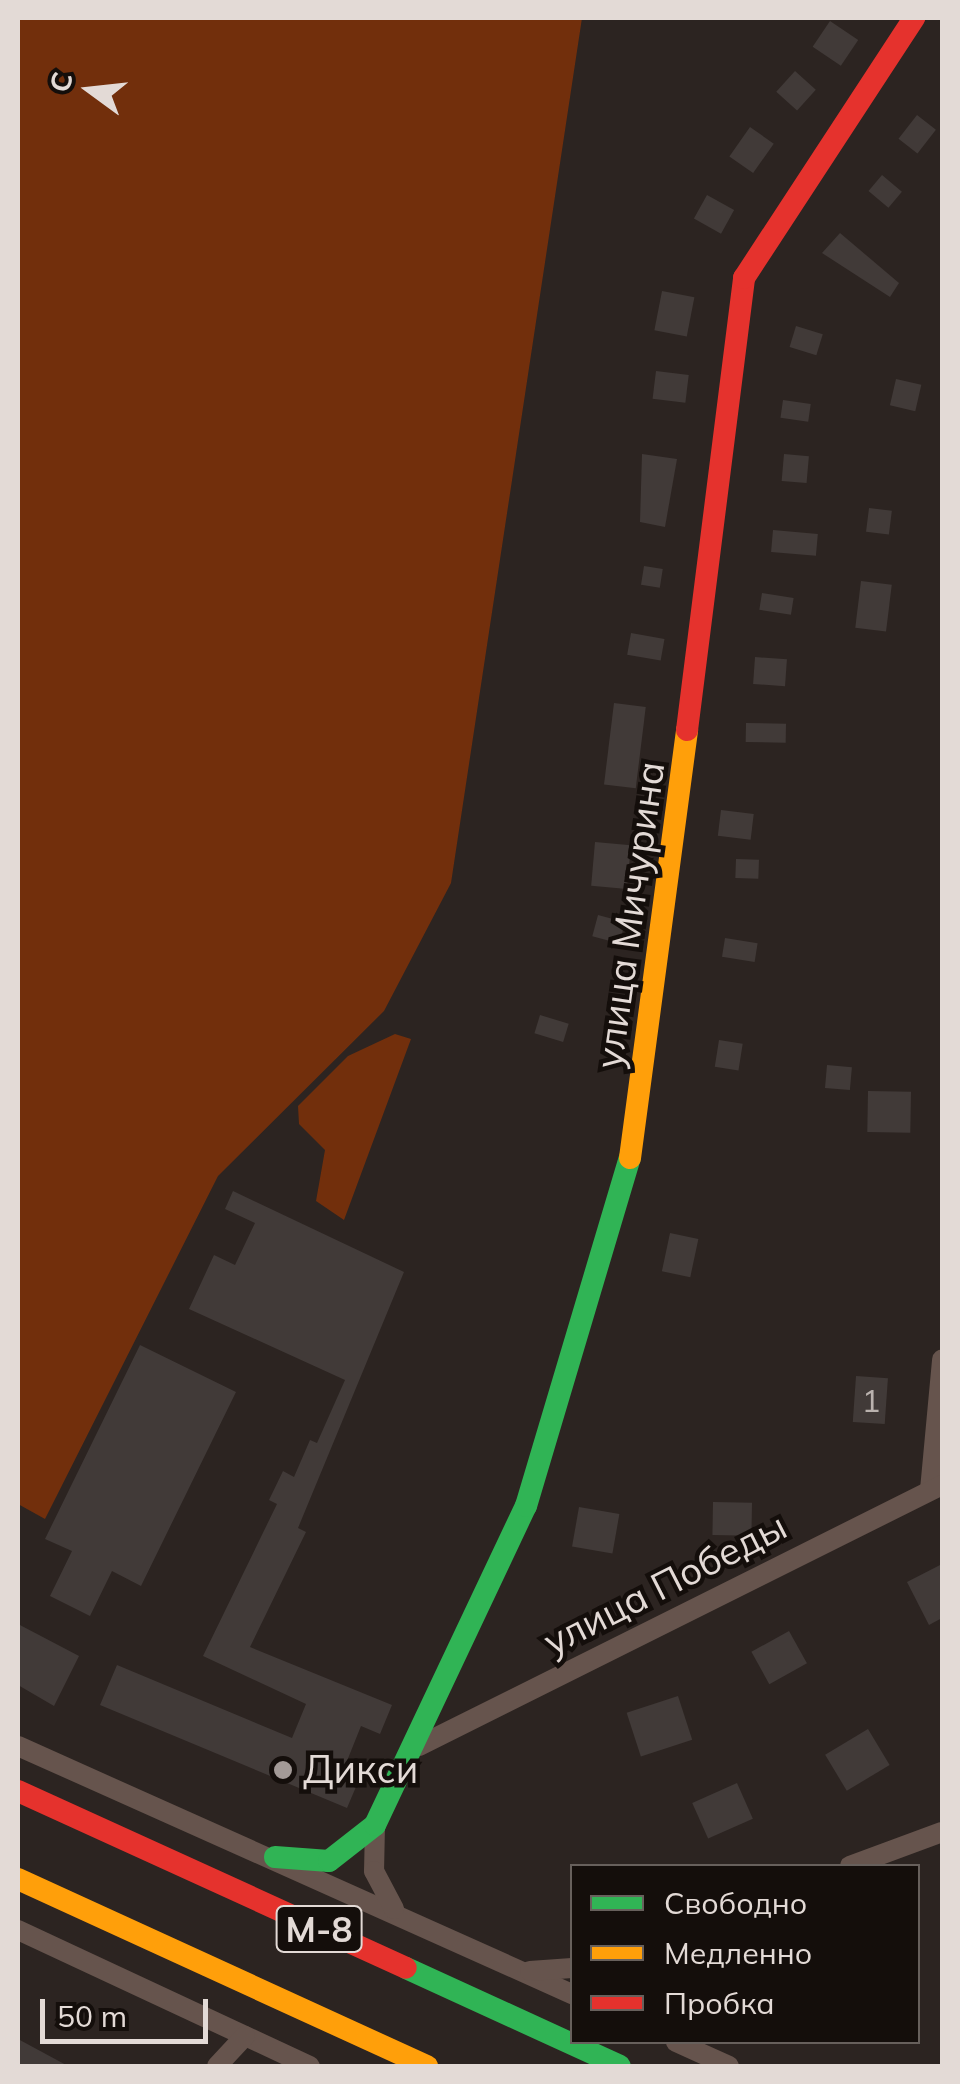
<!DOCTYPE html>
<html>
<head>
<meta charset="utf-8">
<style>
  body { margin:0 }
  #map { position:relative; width:960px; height:2084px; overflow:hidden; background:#2c2421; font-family:Mulish,sans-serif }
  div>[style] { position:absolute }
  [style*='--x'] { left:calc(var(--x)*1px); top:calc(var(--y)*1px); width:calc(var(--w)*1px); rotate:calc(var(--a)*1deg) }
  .green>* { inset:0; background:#722f0c }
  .building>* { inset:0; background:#413a38; transform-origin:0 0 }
  .street>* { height:20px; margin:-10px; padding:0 10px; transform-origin:10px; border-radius:10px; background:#66544d }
  .fast>* { height:22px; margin:-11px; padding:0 11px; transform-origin:11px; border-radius:11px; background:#30b455 }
  .slow>* { height:22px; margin:-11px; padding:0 11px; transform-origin:11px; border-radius:11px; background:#ff9f0a }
  .jam>* { height:22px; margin:-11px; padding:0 11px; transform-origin:11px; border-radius:11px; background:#e5322d }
  .dots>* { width:28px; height:28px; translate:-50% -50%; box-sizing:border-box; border:5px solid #140e0b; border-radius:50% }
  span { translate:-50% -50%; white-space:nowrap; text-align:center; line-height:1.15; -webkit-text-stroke:9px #140e0b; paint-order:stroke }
  .number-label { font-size:32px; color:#bab2ae }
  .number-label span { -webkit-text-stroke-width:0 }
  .shield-label span { padding:2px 8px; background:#140e0b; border:2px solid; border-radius:8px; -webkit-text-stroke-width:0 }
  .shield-label { font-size:35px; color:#e3dad6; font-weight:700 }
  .street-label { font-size:38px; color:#e3dad6 }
  .poi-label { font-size:38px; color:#e3dad6 }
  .left { translate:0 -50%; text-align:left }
  .frame { position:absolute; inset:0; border:20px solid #e3dad6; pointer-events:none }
  .legend { position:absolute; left:570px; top:1864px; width:350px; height:180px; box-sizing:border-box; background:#140e0b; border:2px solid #67605c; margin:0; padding:12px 18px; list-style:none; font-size:30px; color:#e3dad6 }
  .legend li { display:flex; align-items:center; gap:20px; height:50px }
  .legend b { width:50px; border:2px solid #67605c }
  .north { position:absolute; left:40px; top:40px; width:100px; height:100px; -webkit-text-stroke:8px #140e0b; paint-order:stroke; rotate:285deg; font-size:28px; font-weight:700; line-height:40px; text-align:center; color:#e3dad6 }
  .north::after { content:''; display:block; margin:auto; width:35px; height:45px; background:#e3dad6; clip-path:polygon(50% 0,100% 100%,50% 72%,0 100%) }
  .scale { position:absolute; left:40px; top:1999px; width:168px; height:45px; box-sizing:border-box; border:5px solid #e3dad6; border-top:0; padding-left:12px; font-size:30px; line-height:35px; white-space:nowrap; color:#e3dad6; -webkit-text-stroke:8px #140e0b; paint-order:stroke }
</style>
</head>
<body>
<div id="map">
  <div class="green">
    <div style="clip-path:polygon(18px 18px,582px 18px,451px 883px,384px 1011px,218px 1176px,45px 1519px,18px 1504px)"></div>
    <div style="clip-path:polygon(395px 1034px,411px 1039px,344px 1220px,316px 1201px,325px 1150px,299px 1124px,298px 1106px,348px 1056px)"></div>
  </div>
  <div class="building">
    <div style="left:830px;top:21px;width:34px;height:31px;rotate:34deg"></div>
    <div style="left:795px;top:71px;width:28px;height:28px;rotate:42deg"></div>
    <div style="left:917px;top:115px;width:24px;height:30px;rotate:38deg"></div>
    <div style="left:750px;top:127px;width:29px;height:36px;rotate:35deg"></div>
    <div style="left:882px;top:175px;width:26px;height:21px;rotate:40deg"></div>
    <div style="left:707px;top:195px;width:31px;height:27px;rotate:29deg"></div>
    <div style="clip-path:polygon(840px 233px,899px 283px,890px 297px,822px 253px)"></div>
    <div style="left:662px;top:291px;width:33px;height:40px;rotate:11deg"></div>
    <div style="left:796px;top:326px;width:28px;height:22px;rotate:17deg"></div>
    <div style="left:656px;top:371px;width:33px;height:28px;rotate:7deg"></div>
    <div style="left:896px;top:379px;width:26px;height:27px;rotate:13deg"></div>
    <div style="left:783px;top:400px;width:28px;height:18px;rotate:8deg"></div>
    <div style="clip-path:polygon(642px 454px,677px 459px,665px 527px,640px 522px)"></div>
    <div style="left:784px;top:454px;width:25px;height:27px;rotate:5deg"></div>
    <div style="left:869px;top:508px;width:23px;height:24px;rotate:7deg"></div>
    <div style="left:773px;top:530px;width:45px;height:22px;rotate:5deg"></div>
    <div style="left:644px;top:566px;width:19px;height:19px;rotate:9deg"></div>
    <div style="left:861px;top:581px;width:31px;height:47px;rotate:7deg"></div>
    <div style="left:762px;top:593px;width:32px;height:17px;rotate:9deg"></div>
    <div style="left:631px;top:633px;width:34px;height:22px;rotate:10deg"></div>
    <div style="left:755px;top:657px;width:32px;height:27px;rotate:4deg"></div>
    <div style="left:614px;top:703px;width:32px;height:82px;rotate:7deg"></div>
    <div style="left:746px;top:723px;width:40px;height:19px;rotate:1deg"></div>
    <div style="left:721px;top:810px;width:33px;height:26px;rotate:7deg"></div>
    <div style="left:595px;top:842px;width:36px;height:44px;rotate:5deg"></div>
    <div style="left:736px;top:859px;width:23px;height:19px;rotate:2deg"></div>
    <div style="left:598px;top:915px;width:28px;height:22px;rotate:15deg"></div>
    <div style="left:725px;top:938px;width:33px;height:19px;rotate:9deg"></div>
    <div style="left:540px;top:1015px;width:30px;height:19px;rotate:17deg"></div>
    <div style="left:719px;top:1040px;width:24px;height:27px;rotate:9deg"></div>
    <div style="left:827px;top:1065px;width:25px;height:23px;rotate:5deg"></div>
    <div style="left:868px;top:1091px;width:43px;height:41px;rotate:1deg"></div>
    <div style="clip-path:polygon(233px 1191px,404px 1272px,298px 1528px,306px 1532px,250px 1647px,392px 1705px,380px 1734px,361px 1726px,347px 1761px,364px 1768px,347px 1808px,100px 1705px,117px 1665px,292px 1738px,306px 1704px,203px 1656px,277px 1504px,269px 1500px,283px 1471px,294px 1477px,310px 1440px,317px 1443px,345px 1380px,189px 1309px,214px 1255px,235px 1265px,255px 1223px,225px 1209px)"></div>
    <div style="left:670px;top:1233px;width:29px;height:39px;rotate:12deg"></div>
    <div style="clip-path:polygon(140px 1345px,236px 1392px,141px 1586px,112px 1571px,90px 1616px,50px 1596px,72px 1551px,45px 1539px)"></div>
    <div style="left:856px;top:1376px;width:32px;height:46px;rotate:4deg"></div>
    <div style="left:713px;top:1502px;width:39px;height:33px;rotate:1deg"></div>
    <div style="left:579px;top:1507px;width:41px;height:40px;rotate:10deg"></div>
    <div style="clip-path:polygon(942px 1564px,942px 1618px,929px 1625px,907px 1582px)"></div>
    <div style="clip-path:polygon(18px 1624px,79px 1656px,54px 1706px,18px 1685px)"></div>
    <div style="left:789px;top:1631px;width:37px;height:43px;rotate:61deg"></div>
    <div style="left:678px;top:1696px;width:46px;height:54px;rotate:72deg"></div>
    <div style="left:868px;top:1729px;width:42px;height:50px;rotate:59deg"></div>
    <div style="left:737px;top:1783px;width:39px;height:49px;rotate:66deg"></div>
    <div style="clip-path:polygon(18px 2039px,68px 2066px,18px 2066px)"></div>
  </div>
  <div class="street">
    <div style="--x:930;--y:1490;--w:131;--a:-84.7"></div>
    <div style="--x:18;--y:1746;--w:607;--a:24.12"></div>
    <div style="--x:419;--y:1746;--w:585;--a:-26.52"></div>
    <div style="--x:375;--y:1825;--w:46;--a:91.2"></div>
    <div style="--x:374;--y:1871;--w:43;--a:62.2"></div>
    <div style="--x:850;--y:1866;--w:98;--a:-20.3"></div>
    <div style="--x:18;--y:1930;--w:322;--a:25"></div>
    <div style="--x:530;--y:1971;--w:42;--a:-4.1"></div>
    <div style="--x:676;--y:2042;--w:58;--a:24.4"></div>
    <div style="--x:217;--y:2066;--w:41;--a:-47"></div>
  </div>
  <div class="fast">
    <div style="--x:275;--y:1857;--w:54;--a:4.2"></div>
    <div style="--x:329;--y:1861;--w:58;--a:-38"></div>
    <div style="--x:375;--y:1825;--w:353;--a:-64.7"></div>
    <div style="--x:526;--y:1506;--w:363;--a:-73.4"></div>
    <div style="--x:406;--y:1968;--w:235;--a:24.6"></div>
  </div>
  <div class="slow">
    <div style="--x:630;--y:1158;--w:432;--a:-82.4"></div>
    <div style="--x:18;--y:1879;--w:450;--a:24.6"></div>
  </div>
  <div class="jam">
    <div style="--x:687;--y:730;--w:456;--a:-82.8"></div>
    <div style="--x:744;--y:278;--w:311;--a:-56.8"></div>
    <div style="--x:18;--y:1791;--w:426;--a:24.5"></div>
  </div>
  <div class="dots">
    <div style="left:283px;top:1770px;background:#a39a97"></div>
  </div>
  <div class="number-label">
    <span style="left:871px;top:1400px">1</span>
  </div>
  <div class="shield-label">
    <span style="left:319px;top:1929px">М-8</span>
  </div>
  <div class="street-label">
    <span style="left:630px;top:915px;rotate:-82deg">улица Мичурина</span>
    <span style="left:665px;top:1584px;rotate:-27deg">улица Победы</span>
  </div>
  <div class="poi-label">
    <span class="left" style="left:303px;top:1770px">Дикси</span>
  </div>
  <div class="frame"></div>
  <ul class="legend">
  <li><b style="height:12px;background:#30b455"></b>Свободно</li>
  <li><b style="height:12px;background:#ff9f0a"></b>Медленно</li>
  <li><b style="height:12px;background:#e5322d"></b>Пробка</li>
  </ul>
  <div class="north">С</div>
  <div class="scale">50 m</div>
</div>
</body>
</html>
